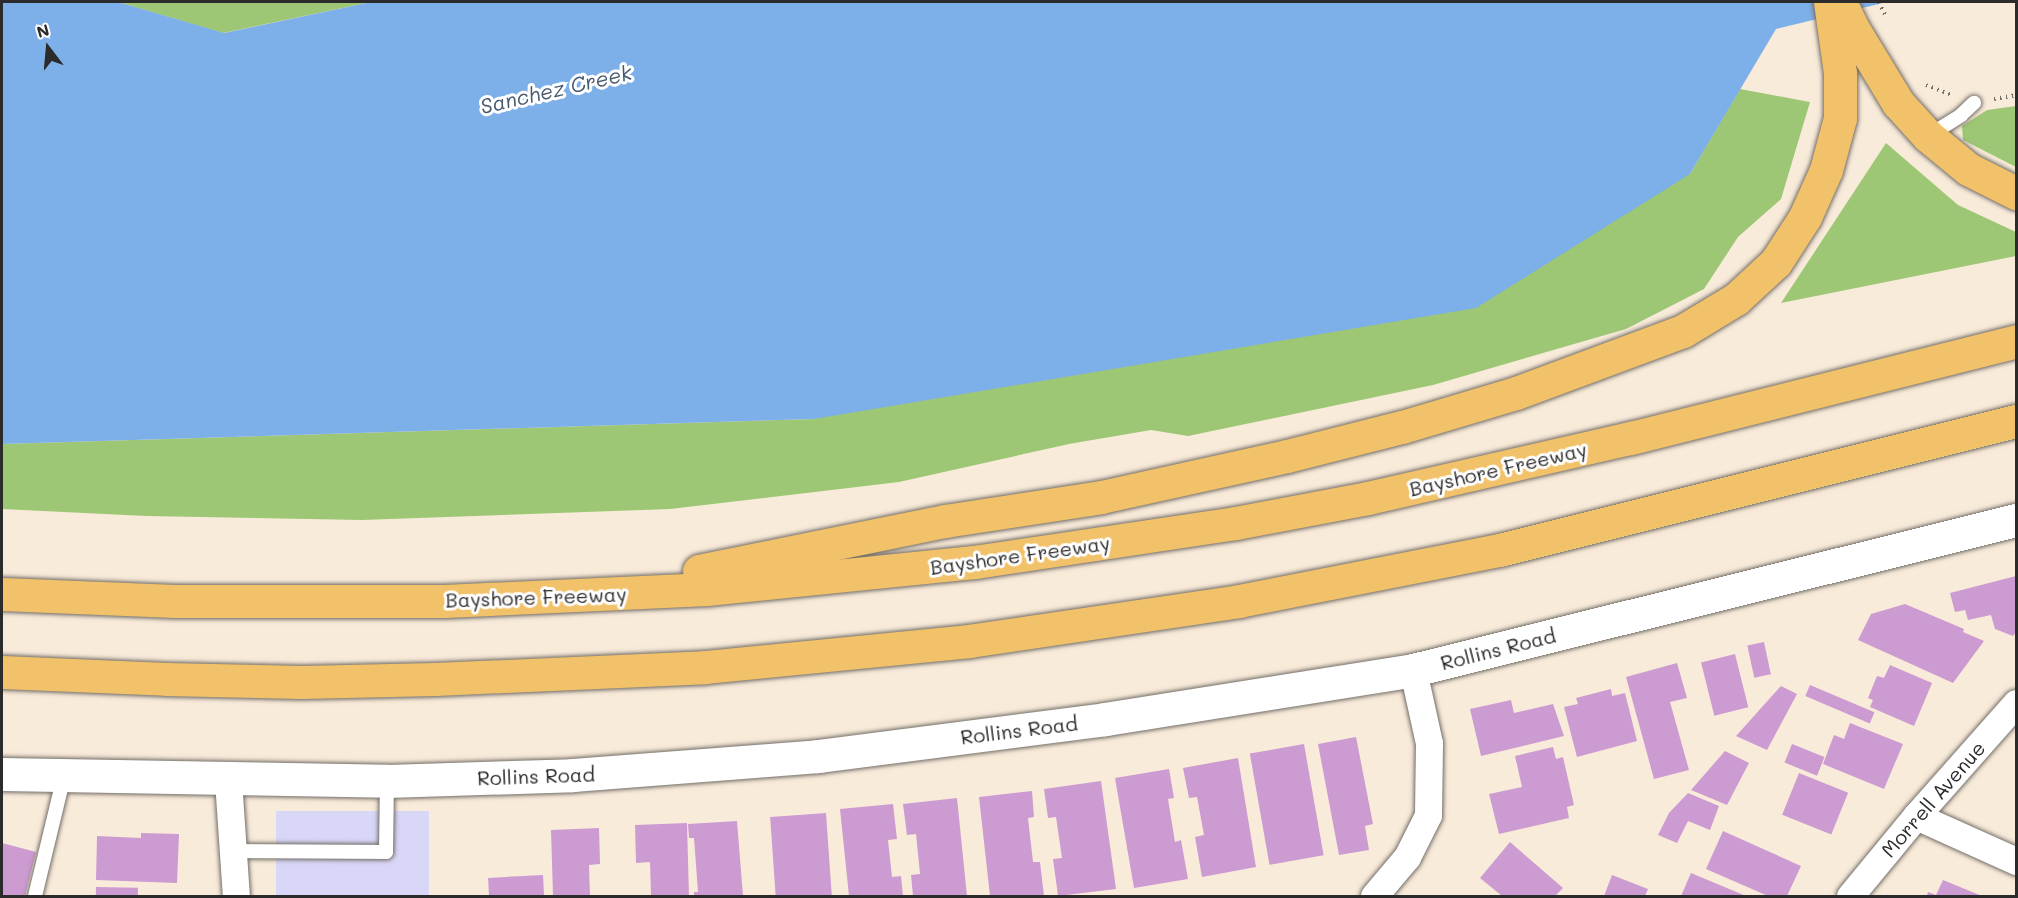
<!DOCTYPE html>
<html>
<head>
<meta charset="utf-8">
<style>
  body { margin:0 }
  #map { position:relative; width:2018px; height:898px; overflow:hidden; background:#f9ebda; font-family:Mali,sans-serif }
  div>[style] { position:absolute }
  [style*='--x'] { left:calc(var(--x)*1px); top:calc(var(--y)*1px); width:calc(var(--w)*1px); rotate:calc(var(--a)*1deg) }
  .built>* { inset:0; background:#d9d7f8; transform-origin:0 0 }
  .green>* { inset:0; background:#9dc774 }
  .water>* { inset:0; background:#7dafe9 }
  .building>* { inset:0; background:#cc9bd1; transform-origin:0 0 }
  .path>* { height:4px; margin-top:-2px; transform-origin:0; background:repeating-linear-gradient(90deg,#736e68 0 1.5px,transparent 0 6px) }
  .roads { filter:drop-shadow(0 0 2px #736e68) drop-shadow(0 0 2px #736e68) }
  .service>* { height:14px; margin:-7px; padding:0 7px; transform-origin:7px; border-radius:7px; background:#fff }
  .minor>* { height:27px; margin:-13.5px; padding:0 13.5px; transform-origin:13.5px; border-radius:13.5px; background:#fff }
  .tertiary>* { height:33px; margin:-16.5px; padding:0 16.5px; transform-origin:16.5px; border-radius:16.5px; background:#fff }
  .motorway>* { height:33px; margin:-16.5px; padding:0 16.5px; transform-origin:16.5px; border-radius:16.5px; background:#f2c26a }
  span { translate:-50% -50%; white-space:nowrap; text-align:center; line-height:1.15; -webkit-text-stroke:6px #fff; paint-order:stroke }
  .street-label { font-size:20px; color:#2b2b2b }
  .water-label { font-size:21px; color:#48596e; font-style:italic }
  .frame { position:absolute; inset:0; border:3px solid #2b2b2b; pointer-events:none }
  .north { position:absolute; left:18px; top:18px; width:60px; height:60px; -webkit-text-stroke:4px #fff; paint-order:stroke; rotate:344deg; font-size:16px; font-weight:700; line-height:24px; text-align:center; color:#2b2b2b }
  .north::after { content:''; display:block; margin:auto; width:21px; height:27px; background:#2b2b2b; clip-path:polygon(50% 0,100% 100%,50% 72%,0 100%) }
</style>
</head>
<body>
<div id="map">
  <div class="built">
    <div style="left:276px;top:811px;width:153px;height:85px"></div>
  </div>
  <div class="green">
    <div style="clip-path:polygon(118px 2px,371px 2px,223px 33px)"></div>
    <div style="clip-path:polygon(1740px 89px,1810px 102px,1781px 199px,1738px 237px,1704px 289px,1626px 329px,1433px 385px,1188px 436px,1151px 430px,1069px 444px,899px 482px,670px 509px,362px 520px,146px 516px,2px 509px,2px 444px,814px 419px,1690px 174px)"></div>
    <div style="clip-path:polygon(2016px 106px,2016px 167px,1963px 140px,1962px 126px,1987px 110px)"></div>
    <div style="clip-path:polygon(1886px 143px,1958px 205px,2016px 232px,2016px 256px,1781px 303px)"></div>
  </div>
  <div class="water">
    <div style="clip-path:polygon(2px 2px,118px 2px,224px 33px,371px 2px,1887px 2px,1776px 29px,1690px 174px,1476px 308px,814px 419px,2px 444px)"></div>
  </div>
  <div class="building">
    <div style="clip-path:polygon(2016px 576px,2016px 632px,2013px 636px,1995px 629px,1991px 615px,1968px 620px,1965px 610px,1955px 612px,1950px 593px)"></div>
    <div style="clip-path:polygon(1905px 604px,1964px 629px,1963px 632px,1984px 641px,1953px 683px,1858px 640px,1871px 614px)"></div>
    <div style="left:1764px;top:642px;width:33px;height:17px;rotate:78deg"></div>
    <div style="left:1735px;top:654px;width:55px;height:35px;rotate:76deg"></div>
    <div style="clip-path:polygon(1677px 663px,1687px 698px,1670px 702px,1689px 770px,1654px 779px,1626px 677px)"></div>
    <div style="clip-path:polygon(1890px 665px,1932px 683px,1914px 726px,1870px 707px,1873px 700px,1868px 698px,1877px 676px,1884px 678px)"></div>
    <div style="left:1810px;top:685px;width:70px;height:12px;rotate:23deg"></div>
    <div style="clip-path:polygon(1781px 686px,1797px 694px,1767px 750px,1736px 736px)"></div>
    <div style="clip-path:polygon(1611px 689px,1612px 696px,1625px 693px,1637px 741px,1577px 757px,1564px 707px,1578px 704px,1576px 698px)"></div>
    <div style="clip-path:polygon(1511px 700px,1514px 713px,1553px 704px,1564px 736px,1481px 756px,1470px 709px)"></div>
    <div style="clip-path:polygon(1850px 723px,1903px 744px,1884px 789px,1823px 764px,1834px 735px,1844px 739px)"></div>
    <div style="clip-path:polygon(1356px 737px,1373px 824px,1365px 826px,1369px 850px,1339px 855px,1318px 744px)"></div>
    <div style="left:1304px;top:744px;width:113px;height:55px;rotate:80deg"></div>
    <div style="left:1792px;top:744px;width:35px;height:20px;rotate:22deg"></div>
    <div style="clip-path:polygon(1553px 747px,1556px 759px,1563px 757px,1574px 805px,1567px 807px,1569px 818px,1499px 834px,1489px 794px,1522px 787px,1515px 756px)"></div>
    <div style="clip-path:polygon(1725px 751px,1749px 763px,1727px 805px,1691px 790px)"></div>
    <div style="clip-path:polygon(1238px 758px,1256px 867px,1202px 877px,1195px 837px,1204px 835px,1197px 797px,1189px 798px,1183px 768px)"></div>
    <div style="clip-path:polygon(1169px 769px,1174px 798px,1168px 799px,1175px 842px,1181px 840px,1188px 879px,1134px 888px,1115px 778px)"></div>
    <div style="left:1799px;top:773px;width:53px;height:45px;rotate:22deg"></div>
    <div style="clip-path:polygon(1101px 781px,1116px 889px,1058px 896px,1053px 859px,1062px 858px,1056px 817px,1048px 818px,1044px 789px)"></div>
    <div style="clip-path:polygon(1032px 791px,1034px 817px,1028px 818px,1033px 862px,1040px 862px,1044px 896px,990px 896px,979px 797px)"></div>
    <div style="clip-path:polygon(1688px 793px,1719px 806px,1710px 830px,1688px 821px,1677px 843px,1658px 835px,1669px 813px)"></div>
    <div style="clip-path:polygon(957px 798px,967px 896px,913px 896px,911px 875px,920px 874px,916px 834px,907px 835px,903px 804px)"></div>
    <div style="clip-path:polygon(893px 804px,897px 839px,888px 840px,892px 877px,901px 876px,903px 896px,849px 896px,840px 809px)"></div>
    <div style="left:826px;top:813px;width:83px;height:56px;rotate:86deg"></div>
    <div style="clip-path:polygon(737px 821px,743px 896px,694px 896px,694px 892px,698px 892px,694px 838px,689px 838px,688px 824px)"></div>
    <div style="clip-path:polygon(687px 823px,689px 896px,651px 896px,650px 862px,636px 863px,635px 825px)"></div>
    <div style="clip-path:polygon(599px 828px,600px 864px,589px 865px,590px 896px,553px 896px,551px 830px)"></div>
    <div style="clip-path:polygon(1723px 831px,1801px 866px,1787px 896px,1768px 896px,1706px 869px)"></div>
    <div style="clip-path:polygon(141px 833px,179px 834px,177px 883px,96px 880px,97px 836px,141px 838px)"></div>
    <div style="clip-path:polygon(1510px 842px,1563px 888px,1555px 896px,1502px 896px,1480px 878px)"></div>
    <div style="clip-path:polygon(2px 843px,36px 852px,25px 896px,2px 896px)"></div>
    <div style="clip-path:polygon(1691px 873px,1746px 896px,1681px 896px)"></div>
    <div style="left:543px;top:875px;width:21px;height:55px;rotate:87deg"></div>
    <div style="clip-path:polygon(1612px 875px,1648px 889px,1645px 896px,1604px 896px)"></div>
    <div style="clip-path:polygon(1943px 880px,1982px 896px,1927px 896px,1928px 892px,1936px 895px)"></div>
    <div style="left:96px;top:887px;width:42px;height:9px;rotate:1deg"></div>
  </div>
  <div class="path">
    <div style="--x:1879;--y:2;--w:14;--a:65"></div>
    <div style="--x:1926;--y:85;--w:28;--a:21"></div>
    <div style="--x:1994;--y:99;--w:22;--a:-10"></div>
  </div>
  <div class="roads">
    <div class="service">
      <div style="--x:1928;--y:136;--w:39;--a:-32"></div>
      <div style="--x:1961;--y:115;--w:18;--a:-43"></div>
      <div style="--x:233;--y:851;--w:153;--a:0.4"></div>
      <div style="--x:386;--y:852;--w:71;--a:-89.2"></div>
      <div style="--x:35;--y:896;--w:123;--a:-76.4"></div>
    </div>
    <div class="minor">
      <div style="--x:228;--y:780;--w:116;--a:86.1"></div>
      <div style="--x:1916;--y:816;--w:110;--a:24.2"></div>
      <div style="--x:1374;--y:896;--w:51;--a:-49.8"></div>
      <div style="--x:1407;--y:857;--w:47;--a:-63.4"></div>
      <div style="--x:1428;--y:815;--w:72;--a:-89.2"></div>
      <div style="--x:1429;--y:743;--w:75;--a:-102.4"></div>
      <div style="--x:1850;--y:896;--w:104;--a:-50.5"></div>
      <div style="--x:1916;--y:816;--w:151;--a:-48.5"></div>
    </div>
    <div class="tertiary">
      <div style="--x:2;--y:774;--w:385;--a:1"></div>
      <div style="--x:387;--y:781;--w:186;--a:-1.8"></div>
      <div style="--x:573;--y:775;--w:246;--a:-4.4"></div>
      <div style="--x:818;--y:756;--w:289;--a:-7.3"></div>
      <div style="--x:1105;--y:719;--w:312;--a:-9"></div>
      <div style="--x:1413;--y:670;--w:621;--a:-13.97"></div>
    </div>
    <div class="motorway">
      <div style="--x:1840;--y:2;--w:28;--a:64"></div>
      <div style="--x:1852;--y:27;--w:89;--a:58.8"></div>
      <div style="--x:1898;--y:103;--w:45;--a:47.7"></div>
      <div style="--x:1928;--y:136;--w:52;--a:39.5"></div>
      <div style="--x:1968;--y:169;--w:54;--a:26.6"></div>
      <div style="--x:699;--y:571;--w:251;--a:-11.5"></div>
      <div style="--x:945;--y:521;--w:158;--a:-8.7"></div>
      <div style="--x:1101;--y:497;--w:190;--a:-12.4"></div>
      <div style="--x:1287;--y:456;--w:119;--a:-14.2"></div>
      <div style="--x:1402;--y:427;--w:119;--a:-16.6"></div>
      <div style="--x:1516;--y:393;--w:178;--a:-20.4"></div>
      <div style="--x:1683;--y:331;--w:62;--a:-31.1"></div>
      <div style="--x:1736;--y:299;--w:54;--a:-42.8"></div>
      <div style="--x:1776;--y:262;--w:54;--a:-57.2"></div>
      <div style="--x:1805;--y:217;--w:51;--a:-65.9"></div>
      <div style="--x:1826;--y:170;--w:54;--a:-74.9"></div>
      <div style="--x:1840;--y:118;--w:45;--a:-90"></div>
      <div style="--x:1840;--y:73;--w:72;--a:-98"></div>
      <div style="--x:2;--y:594;--w:173;--a:2.3"></div>
      <div style="--x:175;--y:601;--w:269;--a:0"></div>
      <div style="--x:444;--y:601;--w:264;--a:-2.6"></div>
      <div style="--x:708;--y:589;--w:268;--a:-5.8"></div>
      <div style="--x:975;--y:562;--w:264;--a:-8.5"></div>
      <div style="--x:1236;--y:523;--w:134;--a:-10.7"></div>
      <div style="--x:1368;--y:498;--w:270;--a:-12.9"></div>
      <div style="--x:1631;--y:438;--w:397;--a:-14.1"></div>
      <div style="--x:2;--y:672;--w:164;--a:2.4"></div>
      <div style="--x:166;--y:679;--w:136;--a:1.3"></div>
      <div style="--x:302;--y:682;--w:133;--a:-1.3"></div>
      <div style="--x:435;--y:679;--w:270;--a:-2.5"></div>
      <div style="--x:705;--y:667;--w:265;--a:-5.6"></div>
      <div style="--x:969;--y:641;--w:273;--a:-8.4"></div>
      <div style="--x:1239;--y:601;--w:266;--a:-11.1"></div>
      <div style="--x:1500;--y:550;--w:532;--a:-14.04"></div>
    </div>
  </div>
  <div class="street-label">
    <span style="left:1498px;top:469px;rotate:-13deg">Bayshore Freeway</span>
    <span style="left:1020px;top:555px;rotate:-8deg">Bayshore Freeway</span>
    <span style="left:536px;top:597px;rotate:-2deg">Bayshore Freeway</span>
    <span style="left:1498px;top:649px;rotate:-14deg">Rollins Road</span>
    <span style="left:1019px;top:730px;rotate:-7deg">Rollins Road</span>
    <span style="left:536px;top:776px;rotate:-2deg">Rollins Road</span>
    <span style="left:1933px;top:799px;rotate:-49deg">Morrell Avenue</span>
  </div>
  <div class="water-label">
    <span style="left:556px;top:89px;rotate:-13deg">Sanchez Creek</span>
  </div>
  <div class="frame"></div>
  <div class="north">N</div>
</div>
</body>
</html>
